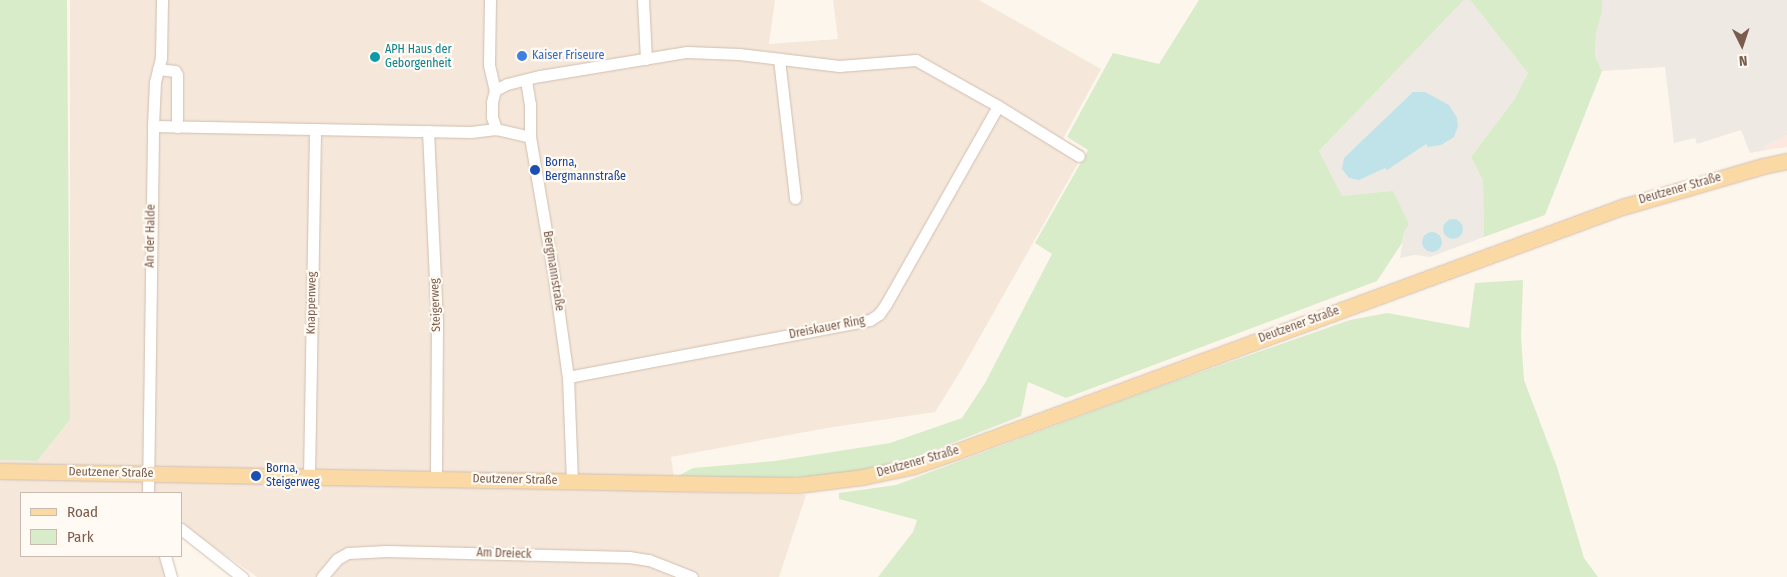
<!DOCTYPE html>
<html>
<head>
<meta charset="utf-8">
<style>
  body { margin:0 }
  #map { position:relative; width:1787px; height:577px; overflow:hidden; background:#fdf6ec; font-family:"Fira Sans Condensed",sans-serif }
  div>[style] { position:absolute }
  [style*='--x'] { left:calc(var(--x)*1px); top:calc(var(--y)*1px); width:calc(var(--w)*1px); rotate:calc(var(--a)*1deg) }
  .residential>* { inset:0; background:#f5e8da }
  .commercial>* { inset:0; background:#fde8e0 }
  .industrial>* { inset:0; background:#efe9e4 }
  .green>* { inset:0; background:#d8ecc9 }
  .water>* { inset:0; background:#bfe3e8 }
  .round { border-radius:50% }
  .roads { filter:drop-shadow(0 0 1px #d1beb0) drop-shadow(0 0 1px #d1beb0) }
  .minor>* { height:11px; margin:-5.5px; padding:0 5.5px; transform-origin:5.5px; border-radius:5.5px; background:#fff }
  .major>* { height:15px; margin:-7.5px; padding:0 7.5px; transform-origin:7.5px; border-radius:7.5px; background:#fbd9a5 }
  .dots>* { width:14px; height:14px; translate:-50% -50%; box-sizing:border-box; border:2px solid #fffaf3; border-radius:50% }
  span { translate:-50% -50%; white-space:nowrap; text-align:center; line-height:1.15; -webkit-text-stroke:4.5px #fffaf3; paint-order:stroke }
  .culture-label { font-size:12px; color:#0d838f }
  .left { translate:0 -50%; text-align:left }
  .shop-label { font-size:12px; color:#366cbe }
  .transit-label { font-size:12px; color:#164399 }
  .street-label { font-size:12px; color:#7a5c4d }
  .legend { position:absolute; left:20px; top:492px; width:162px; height:65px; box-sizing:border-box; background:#fffaf3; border:1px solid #cabbb1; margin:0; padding:6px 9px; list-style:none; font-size:15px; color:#7a5c4d }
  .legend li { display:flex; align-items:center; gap:10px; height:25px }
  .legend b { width:25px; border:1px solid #cabbb1 }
  .north { position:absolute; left:1717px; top:20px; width:50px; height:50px; -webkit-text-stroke:4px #fffaf3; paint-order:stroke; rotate:176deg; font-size:14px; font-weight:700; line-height:20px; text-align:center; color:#7a5c4d }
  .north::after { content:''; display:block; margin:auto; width:18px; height:22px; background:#7a5c4d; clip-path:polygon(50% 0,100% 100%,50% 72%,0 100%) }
</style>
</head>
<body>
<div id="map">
  <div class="residential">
    <div style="clip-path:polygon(70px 0,775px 0,769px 44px,838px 39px,833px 0,979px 0,1101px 69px,1063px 139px,1085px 151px,960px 372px,935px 412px,827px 428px,671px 457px,676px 492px,806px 495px,779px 577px,257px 577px,181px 524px,181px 493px,21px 493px,21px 556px,169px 556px,171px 577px,0 577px,0 460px,37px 461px,70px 420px)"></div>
  </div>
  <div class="commercial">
    <div style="clip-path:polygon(1787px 135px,1787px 147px,1766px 150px,1765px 146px)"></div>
  </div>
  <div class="industrial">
    <div style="clip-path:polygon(1464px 0,1470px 0,1528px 73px,1514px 100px,1471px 157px,1483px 181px,1484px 237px,1430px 257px,1415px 255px,1400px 258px,1404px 232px,1342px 197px,1319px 151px)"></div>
    <div style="clip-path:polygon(1602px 0,1787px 0,1787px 135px,1765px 146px,1766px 150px,1750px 153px,1741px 130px,1697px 144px,1695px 138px,1674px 143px,1665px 67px,1602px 71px,1595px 56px,1596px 33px,1602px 13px)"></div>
  </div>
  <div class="green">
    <div style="clip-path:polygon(0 0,67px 0,70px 420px,37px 461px,0 460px)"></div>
    <div style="clip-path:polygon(1199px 0,1464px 0,1319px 151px,1342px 196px,1393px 191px,1409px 224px,1404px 232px,1402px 243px,1377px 281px,1066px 398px,1028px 382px,1021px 416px,914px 458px,856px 474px,780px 478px,678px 476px,693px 468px,775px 461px,890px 443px,962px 418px,985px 383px,1052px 254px,1035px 243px,1088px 150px,1067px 137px,1113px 53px,1159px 64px)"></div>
    <div style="clip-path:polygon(1470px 0,1602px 0,1602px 13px,1596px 33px,1595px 56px,1602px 71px,1545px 215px,1484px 237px,1483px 181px,1471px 157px,1514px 100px,1528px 73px)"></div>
    <div style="clip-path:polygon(1523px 280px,1521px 336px,1524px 380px,1557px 467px,1584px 558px,1598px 577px,878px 577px,913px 532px,917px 520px,839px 499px,839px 493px,896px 485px,1147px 391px,1350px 320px,1387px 313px,1469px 328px,1475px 283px)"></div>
  </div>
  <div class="water">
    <div style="clip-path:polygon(1413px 92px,1425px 92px,1449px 105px,1457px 118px,1458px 126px,1454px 137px,1441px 145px,1428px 147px,1426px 144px,1387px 170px,1385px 168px,1359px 180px,1349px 178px,1342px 169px,1344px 158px)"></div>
    <div class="round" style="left:1443px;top:219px;width:20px;height:20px"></div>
    <div class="round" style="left:1422px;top:232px;width:20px;height:20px"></div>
  </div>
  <div class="roads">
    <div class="minor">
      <div style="--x:490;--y:0;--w:65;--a:90.9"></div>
      <div style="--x:489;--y:65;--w:26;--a:77"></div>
      <div style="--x:495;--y:90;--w:12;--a:104"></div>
      <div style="--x:492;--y:102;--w:15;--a:90"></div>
      <div style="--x:492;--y:117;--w:13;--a:72"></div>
      <div style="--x:496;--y:129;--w:35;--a:13"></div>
      <div style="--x:643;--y:0;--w:59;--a:87.1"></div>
      <div style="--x:779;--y:59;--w:140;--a:83.4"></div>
      <div style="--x:158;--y:69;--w:17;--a:7"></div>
      <div style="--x:175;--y:71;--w:4;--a:63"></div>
      <div style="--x:177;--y:75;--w:52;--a:90"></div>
      <div style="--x:526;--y:80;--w:24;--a:81"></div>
      <div style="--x:530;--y:104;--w:33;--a:90"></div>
      <div style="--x:530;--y:137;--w:143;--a:80.3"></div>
      <div style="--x:554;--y:278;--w:100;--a:82"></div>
      <div style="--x:568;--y:377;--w:104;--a:87.8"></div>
      <div style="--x:495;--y:90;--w:13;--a:-27"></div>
      <div style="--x:507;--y:84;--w:34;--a:-14"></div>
      <div style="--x:540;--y:76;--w:149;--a:-9.3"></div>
      <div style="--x:687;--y:52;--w:52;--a:2.2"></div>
      <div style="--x:739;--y:54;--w:101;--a:6.8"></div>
      <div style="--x:839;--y:66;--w:77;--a:-4.5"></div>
      <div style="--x:916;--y:60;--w:94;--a:29.3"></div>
      <div style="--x:998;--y:106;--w:95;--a:31.7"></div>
      <div style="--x:153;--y:126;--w:318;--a:1.1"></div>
      <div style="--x:471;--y:132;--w:25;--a:-7"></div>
      <div style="--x:428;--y:131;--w:193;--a:87.3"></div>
      <div style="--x:437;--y:324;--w:155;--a:90.4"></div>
      <div style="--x:568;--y:377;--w:307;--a:-10.7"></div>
      <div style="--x:870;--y:320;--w:11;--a:-34"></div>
      <div style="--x:879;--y:314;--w:12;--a:-55"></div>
      <div style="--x:886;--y:304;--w:227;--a:-60.5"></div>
      <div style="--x:309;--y:476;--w:347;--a:-89"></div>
      <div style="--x:148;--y:493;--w:367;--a:-89.2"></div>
      <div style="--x:153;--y:126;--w:44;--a:-87.4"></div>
      <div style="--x:155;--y:82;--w:25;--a:-76"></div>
      <div style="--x:161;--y:58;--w:58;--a:-89"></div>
      <div style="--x:181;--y:529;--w:78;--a:38.2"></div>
      <div style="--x:165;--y:556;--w:22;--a:74"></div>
      <div style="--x:322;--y:577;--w:23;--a:-50"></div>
      <div style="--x:337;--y:559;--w:13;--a:-29"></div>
      <div style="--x:348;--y:553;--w:38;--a:-3"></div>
      <div style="--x:386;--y:551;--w:243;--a:1.4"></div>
      <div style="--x:629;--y:557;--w:20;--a:9"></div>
      <div style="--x:649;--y:560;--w:46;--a:21.6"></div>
    </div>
    <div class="major">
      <div style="--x:0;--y:471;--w:716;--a:1.04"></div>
      <div style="--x:716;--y:484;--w:82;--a:0.7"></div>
      <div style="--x:798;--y:485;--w:64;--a:-7.1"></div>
      <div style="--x:862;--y:477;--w:53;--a:-11.9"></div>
      <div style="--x:914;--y:466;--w:43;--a:-18.9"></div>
      <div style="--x:955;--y:452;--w:711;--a:-20.17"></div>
      <div style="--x:1622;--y:207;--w:147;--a:-16.2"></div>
      <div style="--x:1763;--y:166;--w:25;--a:-12"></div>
    </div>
  </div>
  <div class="dots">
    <div style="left:522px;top:56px;background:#3f7fe0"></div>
    <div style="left:375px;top:57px;background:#0f9aa8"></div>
    <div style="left:535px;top:170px;background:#1a4fb4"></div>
    <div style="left:256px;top:476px;background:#1a4fb4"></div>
  </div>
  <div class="culture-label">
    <span class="left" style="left:385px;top:57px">APH Haus der<br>Geborgenheit</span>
  </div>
  <div class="shop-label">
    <span class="left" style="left:532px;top:56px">Kaiser Friseure</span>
  </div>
  <div class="transit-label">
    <span class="left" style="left:545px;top:170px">Borna,<br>Bergmannstraße</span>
    <span class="left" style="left:266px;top:476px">Borna,<br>Steigerweg</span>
  </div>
  <div class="street-label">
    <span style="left:1680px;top:189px;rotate:-16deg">Deutzener Straße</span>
    <span style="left:151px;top:236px;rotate:-89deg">An der Halde</span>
    <span style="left:553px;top:271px;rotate:81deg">Bergmannstraße</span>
    <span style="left:312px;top:303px;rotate:-89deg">Knappenweg</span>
    <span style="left:436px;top:305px;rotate:-92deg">Steigerweg</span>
    <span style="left:1299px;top:325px;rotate:-20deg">Deutzener Straße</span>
    <span style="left:827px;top:328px;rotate:-11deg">Dreiskauer Ring</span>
    <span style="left:918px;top:462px;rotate:-16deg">Deutzener Straße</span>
    <span style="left:111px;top:473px;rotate:1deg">Deutzener Straße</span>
    <span style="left:515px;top:480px;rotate:1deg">Deutzener Straße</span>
    <span style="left:504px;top:554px;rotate:2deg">Am Dreieck</span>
  </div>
  <ul class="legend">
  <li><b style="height:6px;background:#fbd9a5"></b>Road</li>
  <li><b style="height:14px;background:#d8ecc9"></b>Park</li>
  </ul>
  <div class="north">N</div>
</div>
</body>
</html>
